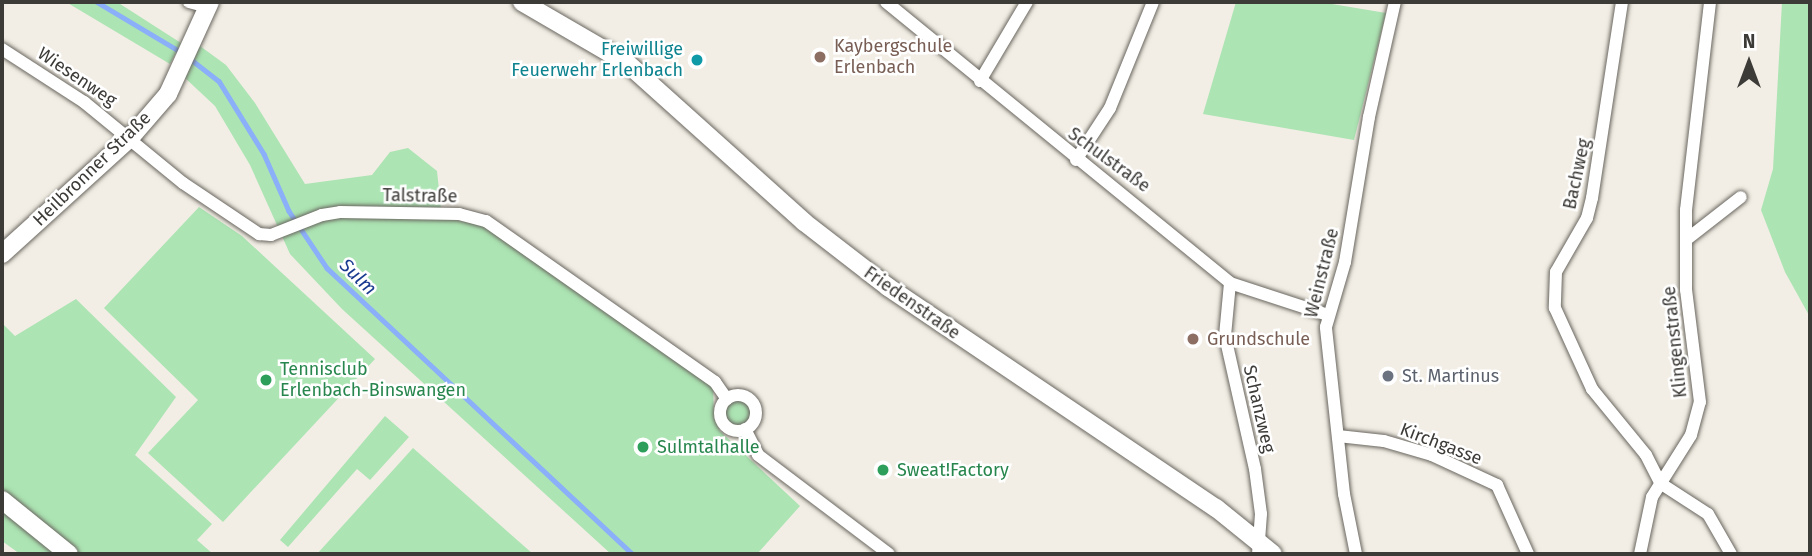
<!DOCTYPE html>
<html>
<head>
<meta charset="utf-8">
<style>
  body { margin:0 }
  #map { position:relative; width:1812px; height:556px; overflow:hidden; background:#f2eee5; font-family:"Fira Sans",sans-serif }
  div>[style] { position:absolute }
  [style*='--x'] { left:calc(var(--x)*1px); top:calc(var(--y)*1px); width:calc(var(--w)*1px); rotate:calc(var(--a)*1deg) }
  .green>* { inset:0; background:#ace4b3 }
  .round { border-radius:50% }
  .stream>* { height:4.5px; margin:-2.25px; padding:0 2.25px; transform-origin:2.25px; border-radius:2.25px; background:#8baff9 }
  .roads { filter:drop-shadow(0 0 2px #69665f) drop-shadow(0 0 2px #69665f) }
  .street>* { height:12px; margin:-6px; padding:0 6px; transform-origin:6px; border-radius:6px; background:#fff }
  .street>.ring { margin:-6px; padding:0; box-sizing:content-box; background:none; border:12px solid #fff; border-radius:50% }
  .secondary>* { height:18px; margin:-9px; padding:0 9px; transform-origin:9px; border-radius:9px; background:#fff }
  .dots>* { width:19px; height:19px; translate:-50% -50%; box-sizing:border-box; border:4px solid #fff; border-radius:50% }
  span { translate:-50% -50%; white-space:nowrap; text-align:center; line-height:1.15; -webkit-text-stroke:5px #fff; paint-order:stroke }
  .education-label { font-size:18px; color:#785e54 }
  .left { translate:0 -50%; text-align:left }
  .culture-label { font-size:18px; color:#0d838f }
  .right { translate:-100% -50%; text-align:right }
  .street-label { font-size:18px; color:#3d3b38 }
  .leisure-label { font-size:18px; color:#27864d }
  .worship-label { font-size:18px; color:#5b616d }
  .water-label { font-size:19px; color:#193a8f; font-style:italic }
  .frame { position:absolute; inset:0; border:4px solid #3d3b38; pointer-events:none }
  .north { position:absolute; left:1714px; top:28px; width:70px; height:70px; -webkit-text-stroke:5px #fff; paint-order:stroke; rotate:0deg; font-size:19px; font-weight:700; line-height:28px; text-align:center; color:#3d3b38 }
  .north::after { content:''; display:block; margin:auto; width:24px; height:32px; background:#3d3b38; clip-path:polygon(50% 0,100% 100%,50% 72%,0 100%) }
</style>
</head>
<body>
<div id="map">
  <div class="green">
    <div style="clip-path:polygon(66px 2px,117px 2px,181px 43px,170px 64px)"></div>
    <div style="clip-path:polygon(1236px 2px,1320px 2px,1386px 13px,1354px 140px,1203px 114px)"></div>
    <div style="clip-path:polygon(1782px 2px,1810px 2px,1810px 317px,1785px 272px,1761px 210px,1773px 169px)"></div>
    <div style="clip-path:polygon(200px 46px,226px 65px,255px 103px,305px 184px,372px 175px,390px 152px,408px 148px,437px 171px,442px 218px,483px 225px,713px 384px,714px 418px,720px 431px,800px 506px,757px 554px,611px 554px,342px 309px,290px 254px,250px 165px,215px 106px,184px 77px)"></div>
    <div style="clip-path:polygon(199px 207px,242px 236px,375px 359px,223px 522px,148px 453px,198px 400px,104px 308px)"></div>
    <div style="clip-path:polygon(76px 299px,176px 397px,135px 455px,212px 524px,197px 540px,213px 554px,20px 554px,2px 541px,2px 323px,15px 336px)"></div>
    <div class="round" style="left:723px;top:398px;width:30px;height:30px"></div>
    <div style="clip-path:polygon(385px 416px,409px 437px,370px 480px,357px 469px,288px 547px,280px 540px)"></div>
    <div style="clip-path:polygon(413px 448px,533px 554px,317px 554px)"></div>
  </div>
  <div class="stream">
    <div style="--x:97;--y:2;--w:98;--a:30.8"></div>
    <div style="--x:188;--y:57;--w:39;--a:38"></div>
    <div style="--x:219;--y:81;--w:86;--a:58.3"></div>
    <div style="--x:264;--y:154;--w:62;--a:66.3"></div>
    <div style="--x:289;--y:211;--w:69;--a:56.3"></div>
    <div style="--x:327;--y:268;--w:419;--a:43.1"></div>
  </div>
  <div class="roads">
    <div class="street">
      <div style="--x:189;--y:2;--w:20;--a:15"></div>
      <div style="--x:886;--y:2;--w:444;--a:39.2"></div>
      <div style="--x:1230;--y:283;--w:103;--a:18.1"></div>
      <div style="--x:1622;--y:2;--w:198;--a:98.7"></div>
      <div style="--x:1592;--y:198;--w:21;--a:104"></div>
      <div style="--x:1587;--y:218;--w:62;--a:119.9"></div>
      <div style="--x:1556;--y:272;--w:36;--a:92"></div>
      <div style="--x:1555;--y:308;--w:89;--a:65.4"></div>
      <div style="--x:1592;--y:389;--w:85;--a:50.7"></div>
      <div style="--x:1646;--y:455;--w:31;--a:63"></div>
      <div style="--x:1660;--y:483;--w:57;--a:32.9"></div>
      <div style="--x:1708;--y:514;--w:46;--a:60.1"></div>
      <div style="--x:2;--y:49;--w:98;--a:32.9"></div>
      <div style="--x:84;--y:102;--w:128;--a:39.3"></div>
      <div style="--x:183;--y:183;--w:92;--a:33.9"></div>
      <div style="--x:259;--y:234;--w:12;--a:5"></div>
      <div style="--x:271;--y:235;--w:55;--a:-21.4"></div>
      <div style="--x:322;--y:215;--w:18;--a:-9"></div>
      <div style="--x:340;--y:212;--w:119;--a:1"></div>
      <div style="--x:459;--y:214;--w:28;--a:15"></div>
      <div style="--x:486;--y:221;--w:280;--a:35.1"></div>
      <div style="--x:715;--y:382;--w:21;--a:55"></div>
      <div style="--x:980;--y:81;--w:92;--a:-59.3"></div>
      <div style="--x:1076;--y:160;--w:62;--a:-56.8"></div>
      <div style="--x:1110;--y:108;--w:114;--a:-67.9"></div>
      <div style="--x:1687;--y:239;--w:68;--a:-37.9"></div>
      <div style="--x:1230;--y:283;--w:53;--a:95.4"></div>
      <div style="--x:1225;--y:336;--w:136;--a:77.3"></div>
      <div style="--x:1255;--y:469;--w:45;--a:82.4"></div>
      <div style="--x:1261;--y:514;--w:40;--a:94.3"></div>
      <div class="ring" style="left:720px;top:395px;width:24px;height:24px"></div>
      <div style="--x:745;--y:429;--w:29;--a:63"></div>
      <div style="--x:758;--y:455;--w:164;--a:37.1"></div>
      <div style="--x:1338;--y:436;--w:46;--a:6.2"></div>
      <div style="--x:1384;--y:441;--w:50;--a:16.3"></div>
      <div style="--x:1432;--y:455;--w:72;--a:24.8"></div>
      <div style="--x:1497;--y:485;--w:76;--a:65.8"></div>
      <div style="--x:1356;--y:554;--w:61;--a:-101.3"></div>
      <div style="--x:1344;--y:494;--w:168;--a:-96.2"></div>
      <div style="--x:1326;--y:327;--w:68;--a:-73.7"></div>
      <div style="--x:1345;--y:262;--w:147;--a:-80.6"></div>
      <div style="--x:1369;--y:117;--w:118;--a:-77.3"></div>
      <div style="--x:1640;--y:554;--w:58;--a:-78.1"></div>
      <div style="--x:1652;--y:497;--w:73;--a:-57.8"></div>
      <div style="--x:1691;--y:435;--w:34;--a:-75"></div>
      <div style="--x:1700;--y:402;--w:113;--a:-97.1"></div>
      <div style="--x:1686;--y:290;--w:80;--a:-90"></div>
      <div style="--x:1686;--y:210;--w:209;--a:-83.4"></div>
    </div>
    <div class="secondary">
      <div style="--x:522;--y:2;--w:121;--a:30.2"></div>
      <div style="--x:627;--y:63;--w:238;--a:41.9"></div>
      <div style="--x:804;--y:222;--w:106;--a:37.7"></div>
      <div style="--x:888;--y:287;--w:396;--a:34"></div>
      <div style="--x:1216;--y:508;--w:73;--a:38.9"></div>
      <div style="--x:2;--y:254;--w:174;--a:-42.2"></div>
      <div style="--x:131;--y:137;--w:57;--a:-49.3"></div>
      <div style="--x:168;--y:94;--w:101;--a:-65.5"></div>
      <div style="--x:2;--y:500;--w:86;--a:38.9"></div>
    </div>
  </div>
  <div class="dots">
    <div style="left:820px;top:57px;background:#8d6e63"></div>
    <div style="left:697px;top:60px;background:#0f9aa8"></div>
    <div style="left:1193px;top:339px;background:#8d6e63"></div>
    <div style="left:1388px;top:376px;background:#6b7280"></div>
    <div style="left:266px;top:380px;background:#2e9e5b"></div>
    <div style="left:643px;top:447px;background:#2e9e5b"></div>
    <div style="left:883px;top:470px;background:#2e9e5b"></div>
  </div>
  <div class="education-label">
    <span class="left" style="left:834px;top:57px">Kaybergschule<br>Erlenbach</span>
    <span class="left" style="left:1207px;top:339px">Grundschule</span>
  </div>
  <div class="culture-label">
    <span class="right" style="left:683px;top:60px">Freiwillige<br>Feuerwehr Erlenbach</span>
  </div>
  <div class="street-label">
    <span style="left:77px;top:77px;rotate:34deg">Wiesenweg</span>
    <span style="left:1109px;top:160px;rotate:36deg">Schulstraße</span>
    <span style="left:92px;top:169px;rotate:-44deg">Heilbronner Straße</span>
    <span style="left:1577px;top:174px;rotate:-78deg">Bachweg</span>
    <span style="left:420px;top:196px;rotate:1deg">Talstraße</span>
    <span style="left:1322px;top:273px;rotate:-76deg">Weinstraße</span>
    <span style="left:912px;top:303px;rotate:35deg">Friedenstraße</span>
    <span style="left:1675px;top:342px;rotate:-96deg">Klingenstraße</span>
    <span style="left:1259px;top:409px;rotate:77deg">Schanzweg</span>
    <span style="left:1441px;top:444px;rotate:21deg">Kirchgasse</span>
  </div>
  <div class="leisure-label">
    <span class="left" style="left:280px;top:380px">Tennisclub<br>Erlenbach-Binswangen</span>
    <span class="left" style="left:657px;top:447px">Sulmtalhalle</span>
    <span class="left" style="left:897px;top:470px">Sweat!Factory</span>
  </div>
  <div class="worship-label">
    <span class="left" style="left:1402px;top:376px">St. Martinus</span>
  </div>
  <div class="water-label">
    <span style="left:358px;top:277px;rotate:44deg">Sulm</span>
  </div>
  <div class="frame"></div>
  <div class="north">N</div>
</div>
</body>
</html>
